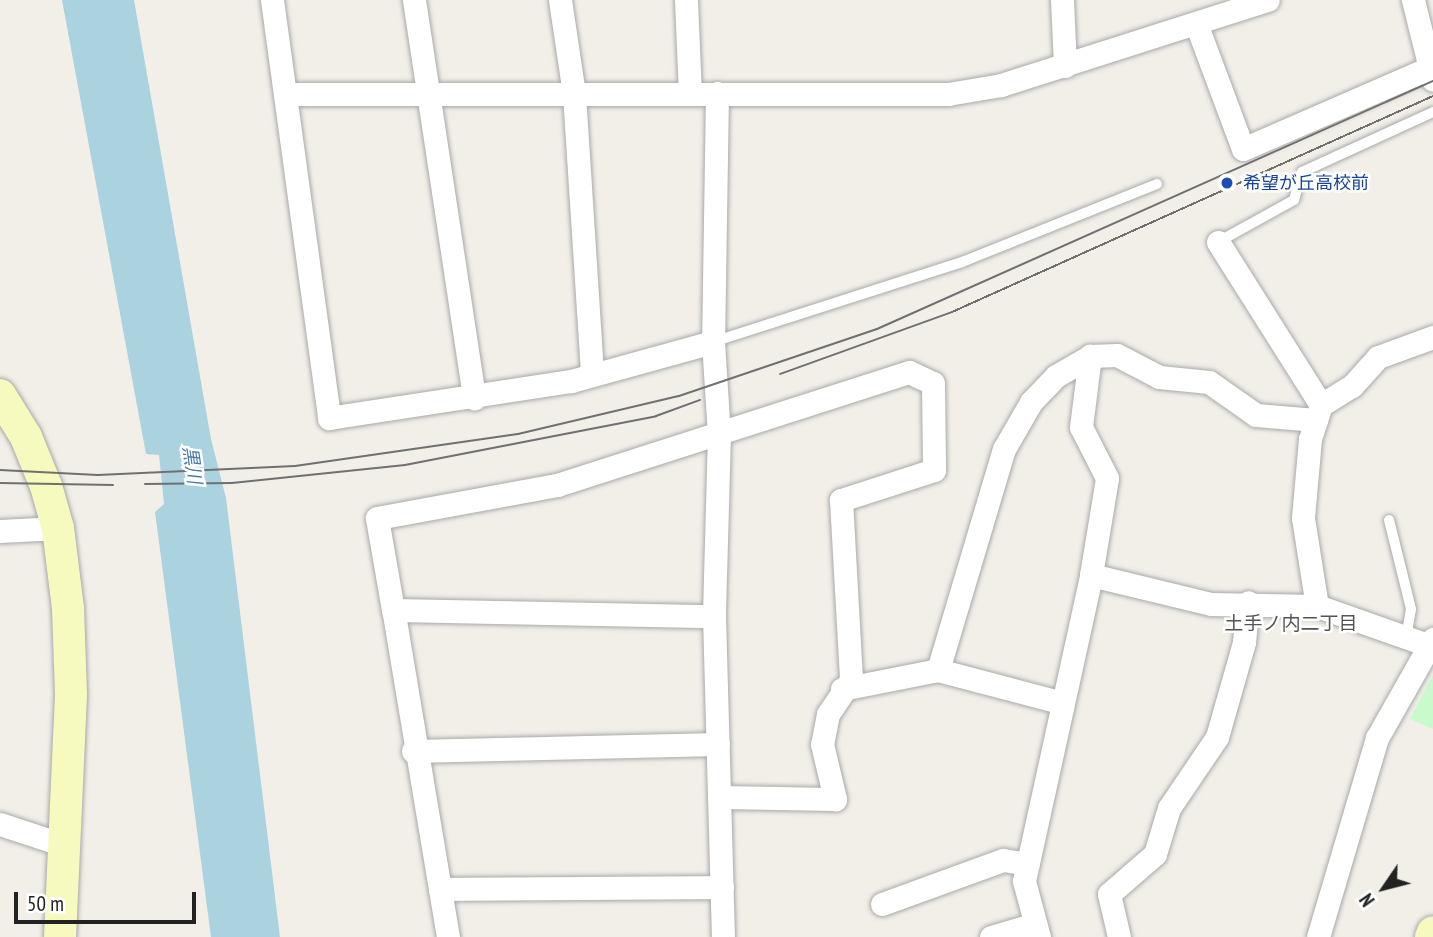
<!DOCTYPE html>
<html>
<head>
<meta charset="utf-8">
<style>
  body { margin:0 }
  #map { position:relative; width:1433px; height:937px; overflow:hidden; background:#f2efe9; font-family:"PT Sans Narrow","Noto Sans JP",sans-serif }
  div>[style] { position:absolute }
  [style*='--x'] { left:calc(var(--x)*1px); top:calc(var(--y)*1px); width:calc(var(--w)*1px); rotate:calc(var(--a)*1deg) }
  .park>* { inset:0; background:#c8facc }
  .water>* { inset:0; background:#aad3df }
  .roads { filter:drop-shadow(0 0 2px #a9a9a9) drop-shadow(0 0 2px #a9a9a9) }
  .lane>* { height:10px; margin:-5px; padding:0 5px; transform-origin:5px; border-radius:5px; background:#fff }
  .street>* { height:23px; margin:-11.5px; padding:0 11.5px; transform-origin:11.5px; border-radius:11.5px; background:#fff }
  .secondary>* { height:32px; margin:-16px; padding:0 16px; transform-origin:16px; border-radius:16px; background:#f7fabf }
  .tram>* { height:2px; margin:-1px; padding:0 1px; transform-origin:1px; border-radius:1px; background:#707070 }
  .dots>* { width:19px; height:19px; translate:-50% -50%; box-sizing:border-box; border:4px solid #fff; border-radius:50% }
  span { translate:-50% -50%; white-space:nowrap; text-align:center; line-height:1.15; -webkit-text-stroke:5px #fff; paint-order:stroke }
  .transit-label { font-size:18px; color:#164399 }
  .left { translate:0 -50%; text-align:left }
  .water-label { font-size:19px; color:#4a7aab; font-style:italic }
  .neighbourhood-label { font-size:19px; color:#555 }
  .north { position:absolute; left:1349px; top:853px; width:70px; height:70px; -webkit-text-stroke:5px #fff; paint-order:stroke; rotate:235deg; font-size:19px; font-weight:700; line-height:28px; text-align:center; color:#222 }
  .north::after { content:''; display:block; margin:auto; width:24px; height:32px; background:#222; clip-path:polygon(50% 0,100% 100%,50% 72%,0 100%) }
  .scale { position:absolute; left:14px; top:892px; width:182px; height:32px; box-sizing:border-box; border:4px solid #222; border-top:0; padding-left:9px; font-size:21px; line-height:24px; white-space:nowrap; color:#222; -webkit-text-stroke:5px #fff; paint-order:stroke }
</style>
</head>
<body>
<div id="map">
  <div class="park">
    <div style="clip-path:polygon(1433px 675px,1433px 729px,1410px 719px)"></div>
  </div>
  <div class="water">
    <div style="clip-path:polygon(62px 0,134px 0,211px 439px,226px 498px,280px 937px,211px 937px,155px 512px,164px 504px,159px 455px,146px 454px)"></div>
  </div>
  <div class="roads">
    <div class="lane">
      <div style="--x:1218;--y:242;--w:87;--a:-28.9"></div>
      <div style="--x:1294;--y:200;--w:29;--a:-74"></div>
      <div style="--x:1302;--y:172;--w:144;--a:-24.6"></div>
      <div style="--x:713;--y:342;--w:262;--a:-17.8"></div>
      <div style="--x:962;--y:262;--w:210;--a:-21.8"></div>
      <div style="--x:1389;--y:520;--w:92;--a:76.1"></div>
      <div style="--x:1411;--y:609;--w:27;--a:100"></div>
    </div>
    <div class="street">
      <div style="--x:272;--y:0;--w:422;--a:82.2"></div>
      <div style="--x:329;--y:418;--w:245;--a:-8.7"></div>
      <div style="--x:571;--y:381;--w:147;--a:-15.4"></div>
      <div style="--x:414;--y:0;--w:403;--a:81.4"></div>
      <div style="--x:560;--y:0;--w:95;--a:81.5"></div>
      <div style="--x:574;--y:94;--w:281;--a:86.3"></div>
      <div style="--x:686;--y:0;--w:94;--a:87.6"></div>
      <div style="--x:1062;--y:0;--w:66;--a:87.4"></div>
      <div style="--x:1413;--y:0;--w:82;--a:76"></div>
      <div style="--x:1197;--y:26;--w:131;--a:69.5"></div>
      <div style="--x:1243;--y:149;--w:201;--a:-23.5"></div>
      <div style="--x:717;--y:93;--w:249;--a:90.9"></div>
      <div style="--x:713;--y:342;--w:92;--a:86.3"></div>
      <div style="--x:719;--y:434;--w:182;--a:91.6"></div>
      <div style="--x:714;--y:616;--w:321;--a:88.4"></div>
      <div style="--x:285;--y:94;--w:663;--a:0"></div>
      <div style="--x:948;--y:94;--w:54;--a:-9.6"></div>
      <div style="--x:1001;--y:85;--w:280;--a:-17.7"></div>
      <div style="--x:1218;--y:242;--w:193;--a:57.7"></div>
      <div style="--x:1321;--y:405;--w:36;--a:108"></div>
      <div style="--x:1310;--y:439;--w:79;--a:95.1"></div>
      <div style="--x:1303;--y:518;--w:89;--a:81"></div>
      <div style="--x:1321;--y:405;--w:36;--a:-32"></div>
      <div style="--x:1352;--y:386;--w:39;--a:-48"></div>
      <div style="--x:1378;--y:357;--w:59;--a:-20"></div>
      <div style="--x:0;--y:531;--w:58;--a:-3"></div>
      <div style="--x:1091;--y:575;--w:98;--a:-80.6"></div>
      <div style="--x:1107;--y:478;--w:57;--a:-117"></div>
      <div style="--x:1081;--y:427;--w:72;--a:-82.8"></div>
      <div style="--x:1090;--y:356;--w:27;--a:-2"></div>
      <div style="--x:1117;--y:355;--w:47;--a:27.6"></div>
      <div style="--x:1159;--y:377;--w:50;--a:5.7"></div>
      <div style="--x:1209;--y:382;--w:57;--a:35.1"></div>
      <div style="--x:1256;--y:415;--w:60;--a:4.8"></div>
      <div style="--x:393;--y:610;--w:93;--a:-99.9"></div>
      <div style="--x:377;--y:518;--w:183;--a:-10.4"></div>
      <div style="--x:557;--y:485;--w:370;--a:-17.8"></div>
      <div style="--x:909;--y:372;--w:26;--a:25"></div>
      <div style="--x:933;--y:383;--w:87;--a:89.3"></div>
      <div style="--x:934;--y:470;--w:98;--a:162.1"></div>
      <div style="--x:841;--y:500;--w:180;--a:86.8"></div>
      <div style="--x:851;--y:680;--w:41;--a:124.1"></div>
      <div style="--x:828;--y:714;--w:31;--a:101"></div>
      <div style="--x:822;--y:744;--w:57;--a:76.7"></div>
      <div style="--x:835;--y:799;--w:116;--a:-179"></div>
      <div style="--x:842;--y:689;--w:98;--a:-11.2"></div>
      <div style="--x:1063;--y:703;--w:129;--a:-165.2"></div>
      <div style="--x:938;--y:670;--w:231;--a:-73.4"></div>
      <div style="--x:1004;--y:449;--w:54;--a:-60.1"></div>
      <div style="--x:1031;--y:402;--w:36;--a:-46"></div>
      <div style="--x:1056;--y:376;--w:39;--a:-30"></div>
      <div style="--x:413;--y:751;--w:305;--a:-1.3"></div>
      <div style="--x:0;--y:824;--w:64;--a:18.2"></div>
      <div style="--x:440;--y:889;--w:282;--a:-0.4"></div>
      <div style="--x:882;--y:904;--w:129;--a:-20"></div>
      <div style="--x:1003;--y:860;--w:25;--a:9"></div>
      <div style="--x:448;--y:937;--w:332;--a:-99.5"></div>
      <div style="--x:393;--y:610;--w:321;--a:1.1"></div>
      <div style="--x:991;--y:937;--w:46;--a:-16.5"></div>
      <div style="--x:1039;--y:937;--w:58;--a:-105"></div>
      <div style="--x:1024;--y:881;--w:313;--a:-77.6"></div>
      <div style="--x:1091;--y:575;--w:123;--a:13.6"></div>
      <div style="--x:1211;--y:604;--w:106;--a:1.1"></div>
      <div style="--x:1317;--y:606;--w:118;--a:19.4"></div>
      <div style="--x:1119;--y:937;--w:44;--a:-103.1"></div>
      <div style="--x:1109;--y:894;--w:61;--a:-41"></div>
      <div style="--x:1155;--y:854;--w:48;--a:-73.1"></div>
      <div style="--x:1169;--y:808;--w:86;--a:-55.9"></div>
      <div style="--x:1217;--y:737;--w:99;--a:-74.1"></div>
      <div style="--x:1244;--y:642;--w:40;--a:-84.3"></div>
      <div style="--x:1318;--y:937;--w:208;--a:-73.5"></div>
      <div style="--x:1377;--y:738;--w:114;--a:-60.5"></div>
    </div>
    <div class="secondary">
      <div style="--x:0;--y:395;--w:49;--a:58.2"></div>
      <div style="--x:26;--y:437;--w:53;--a:67.8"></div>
      <div style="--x:46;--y:486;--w:44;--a:74.1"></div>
      <div style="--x:58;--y:528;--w:81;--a:82.9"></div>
      <div style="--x:68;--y:608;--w:87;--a:88"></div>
      <div style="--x:71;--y:695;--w:242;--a:92.6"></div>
      <div style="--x:1431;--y:937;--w:5;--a:-68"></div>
    </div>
  </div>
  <div class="tram">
    <div style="--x:780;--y:374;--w:183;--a:-19.8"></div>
    <div style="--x:952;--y:312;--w:527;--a:-24.18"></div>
    <div style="--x:0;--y:470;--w:98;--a:2.9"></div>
    <div style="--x:98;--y:475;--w:197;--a:-2.6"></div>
    <div style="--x:295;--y:466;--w:225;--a:-8.2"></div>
    <div style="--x:518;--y:434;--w:165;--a:-13.3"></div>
    <div style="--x:679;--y:396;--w:209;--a:-18.7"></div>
    <div style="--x:877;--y:329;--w:609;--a:-24.04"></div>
    <div style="--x:0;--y:483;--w:113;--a:1"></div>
    <div style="--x:145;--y:484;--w:87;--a:-0.7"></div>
    <div style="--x:232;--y:483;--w:174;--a:-5.9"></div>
    <div style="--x:405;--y:465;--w:256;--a:-11"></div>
    <div style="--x:656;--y:416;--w:47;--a:-20"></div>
  </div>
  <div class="dots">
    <div style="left:1227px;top:183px;background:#1a4fb4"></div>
  </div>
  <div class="transit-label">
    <span class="left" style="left:1243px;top:183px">希望が丘高校前</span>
  </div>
  <div class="water-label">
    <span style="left:192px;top:465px;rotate:82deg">黒川</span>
  </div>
  <div class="neighbourhood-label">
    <span style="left:1291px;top:624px">土手ノ内二丁目</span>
  </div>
  <div class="north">N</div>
  <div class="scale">50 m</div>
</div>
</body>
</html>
